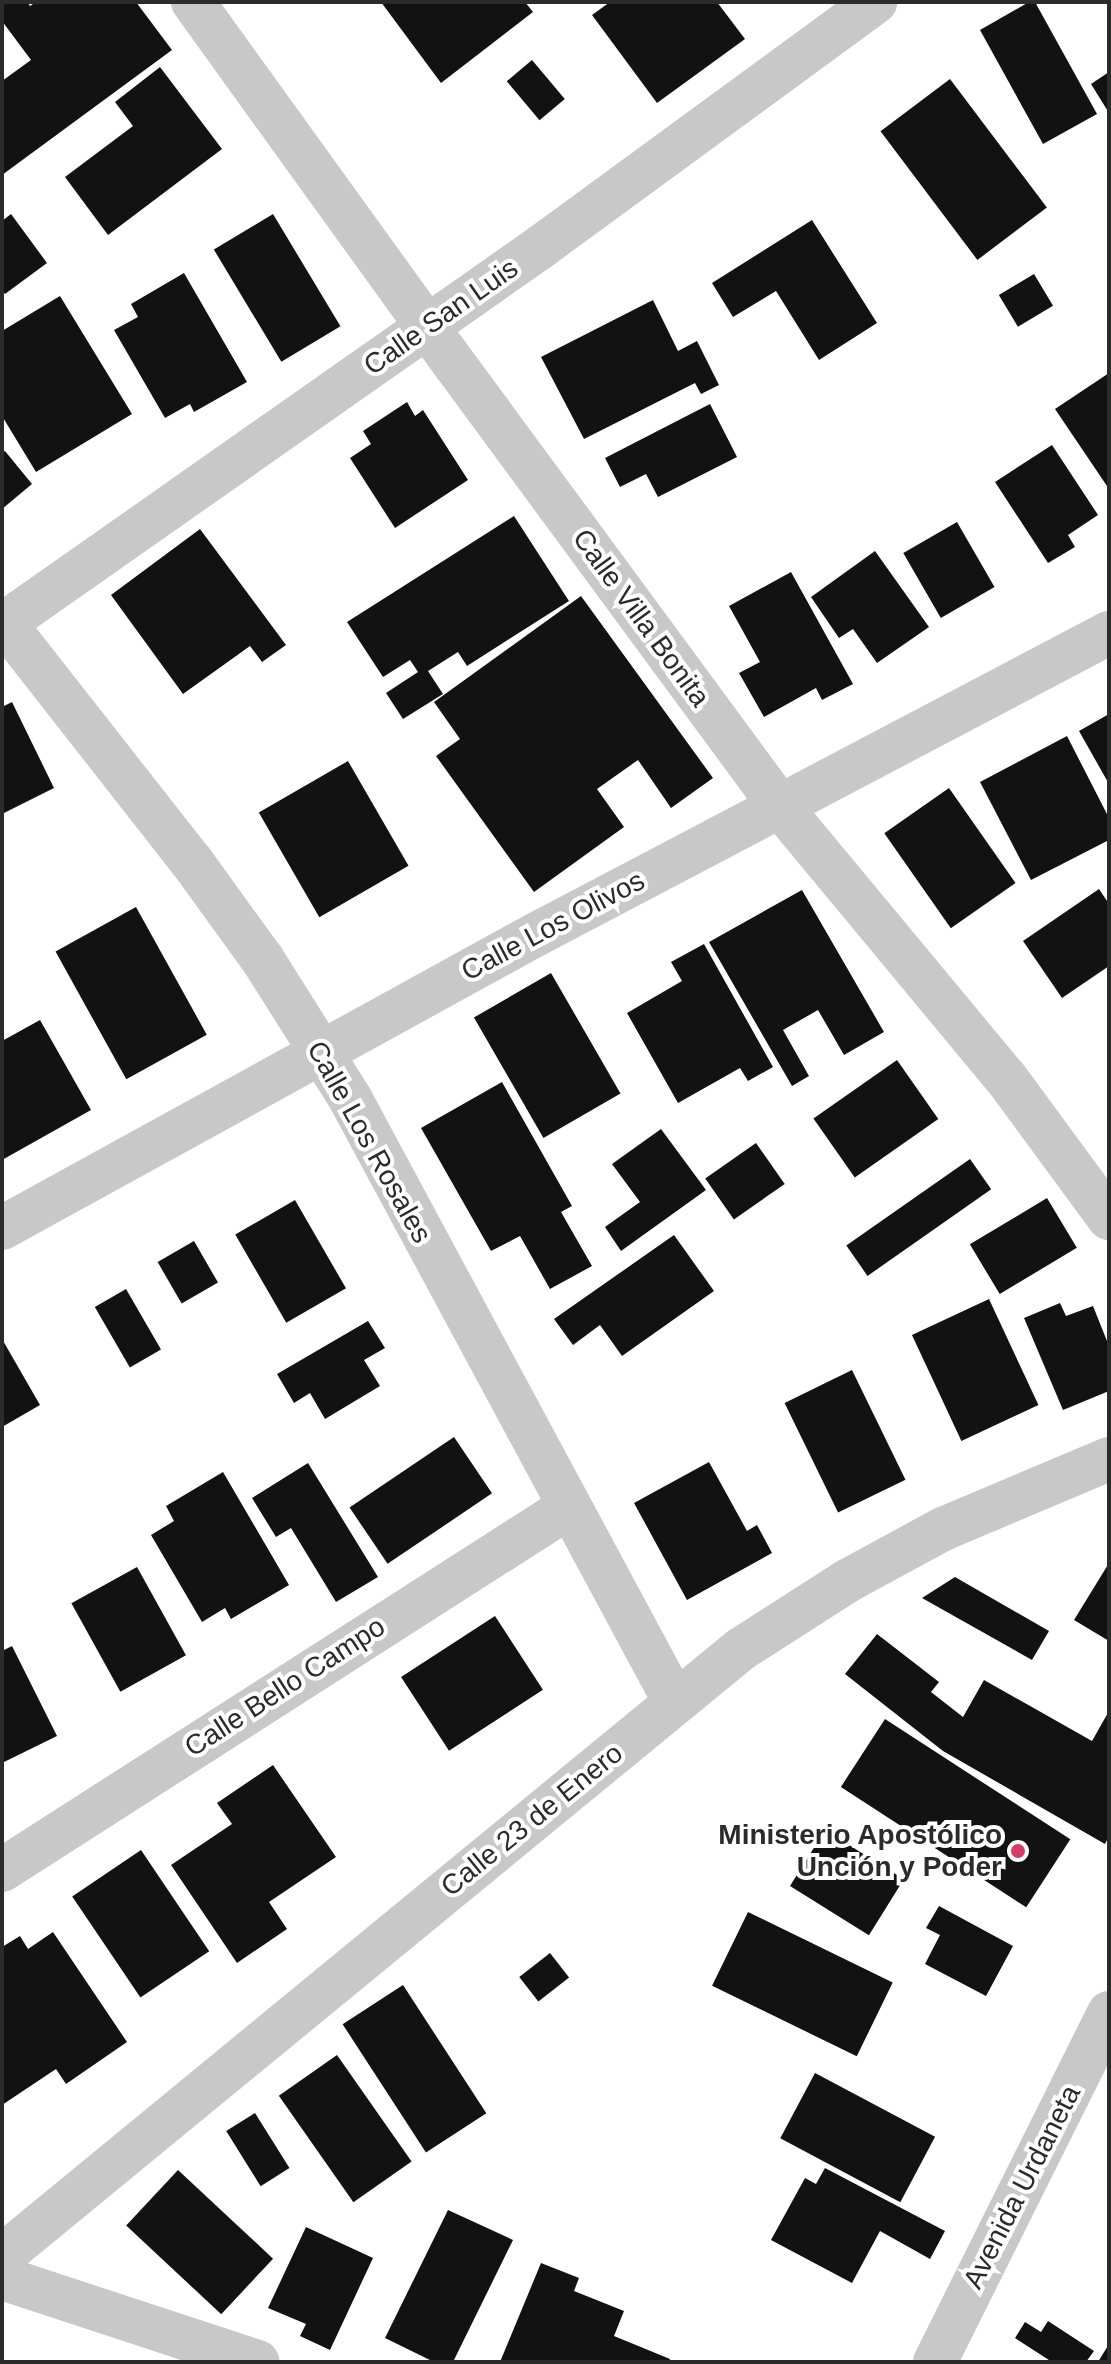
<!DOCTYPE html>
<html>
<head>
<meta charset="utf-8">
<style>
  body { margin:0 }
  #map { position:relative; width:1111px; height:2364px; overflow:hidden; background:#fff; font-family:Helvetica,sans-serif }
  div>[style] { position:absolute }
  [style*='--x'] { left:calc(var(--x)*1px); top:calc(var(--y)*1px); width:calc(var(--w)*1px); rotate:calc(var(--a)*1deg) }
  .building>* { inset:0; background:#121212; transform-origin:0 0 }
  .minor>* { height:44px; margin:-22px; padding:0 22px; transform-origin:22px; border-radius:22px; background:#c8c8c8 }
  .dots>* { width:22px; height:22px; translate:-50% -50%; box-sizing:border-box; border:4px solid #fff; border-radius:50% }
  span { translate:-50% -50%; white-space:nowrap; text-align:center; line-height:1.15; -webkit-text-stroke:8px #fff; paint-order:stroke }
  .street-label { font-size:28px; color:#2b2b2b }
  .poi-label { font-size:28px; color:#2b2b2b; font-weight:700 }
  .right { translate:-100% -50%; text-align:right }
  .frame { position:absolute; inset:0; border:4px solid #2b2b2b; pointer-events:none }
</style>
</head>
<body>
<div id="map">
  <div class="building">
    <div style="clip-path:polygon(2px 2px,27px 2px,30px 6px,36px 2px,136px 2px,172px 50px,2px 175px,2px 81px,31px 60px,2px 21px)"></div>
    <div style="clip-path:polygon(381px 2px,525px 2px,533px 12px,441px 83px)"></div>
    <div style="clip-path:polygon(610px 2px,717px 2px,745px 39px,657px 103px,592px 15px)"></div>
    <div style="clip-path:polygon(1029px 2px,1035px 2px,1097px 114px,1043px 144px,980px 30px)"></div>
    <div style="left:532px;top:60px;width:51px;height:33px;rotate:50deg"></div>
    <div style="clip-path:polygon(160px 67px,222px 149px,108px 235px,65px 177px,133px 126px,115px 102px)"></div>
    <div style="clip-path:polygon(1109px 72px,1109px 113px,1091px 84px)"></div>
    <div style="left:950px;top:79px;width:161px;height:87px;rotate:53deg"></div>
    <div style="clip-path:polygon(11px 214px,47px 263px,5px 294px,2px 290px,2px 221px)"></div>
    <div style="left:273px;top:214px;width:131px;height:69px;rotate:59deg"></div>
    <div style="clip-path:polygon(812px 220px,877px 323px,819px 360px,776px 291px,733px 317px,712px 283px)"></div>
    <div style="clip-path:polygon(184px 273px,247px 382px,194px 412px,190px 404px,165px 418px,114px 330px,138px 317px,131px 304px)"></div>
    <div style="left:1034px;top:274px;width:37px;height:41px;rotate:59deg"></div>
    <div style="clip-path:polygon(60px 296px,132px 414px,36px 472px,2px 416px,2px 331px)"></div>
    <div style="clip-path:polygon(653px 300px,678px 351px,697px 341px,719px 385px,701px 394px,695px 383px,584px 439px,541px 357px)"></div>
    <div style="clip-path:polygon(1109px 373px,1109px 489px,1055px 409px)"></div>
    <div style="clip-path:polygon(407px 402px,415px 416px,423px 410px,468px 480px,395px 528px,350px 458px,371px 444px,363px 431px)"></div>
    <div style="clip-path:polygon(710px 404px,737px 457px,658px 497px,646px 474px,620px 487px,605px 458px)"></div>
    <div style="clip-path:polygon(1052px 445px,1098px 515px,1068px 535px,1075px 547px,1048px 563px,995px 482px)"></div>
    <div style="clip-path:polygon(5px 451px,32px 484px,2px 509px,2px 453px)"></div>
    <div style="clip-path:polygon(514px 516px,569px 601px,467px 666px,458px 652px,428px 671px,443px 694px,403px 719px,386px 693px,418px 672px,410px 660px,383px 677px,347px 622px)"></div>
    <div style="left:957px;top:522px;width:75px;height:62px;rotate:60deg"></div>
    <div style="clip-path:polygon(200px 529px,286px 645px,262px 662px,250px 646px,183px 694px,111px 595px)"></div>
    <div style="clip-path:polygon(875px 551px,929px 627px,877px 663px,853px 629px,839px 638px,811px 597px)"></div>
    <div style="clip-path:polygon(791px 572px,853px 684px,822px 700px,816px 688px,764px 717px,739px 673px,760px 662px,729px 606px)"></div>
    <div style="clip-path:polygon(581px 596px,713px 778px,671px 808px,638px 760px,597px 789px,624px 827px,534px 892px,436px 756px,460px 739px,434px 702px)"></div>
    <div style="clip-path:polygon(12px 702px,54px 788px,2px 814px,2px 707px)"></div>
    <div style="clip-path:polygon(1109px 714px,1109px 784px,1079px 731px)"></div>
    <div style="clip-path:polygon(1067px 736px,1109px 818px,1109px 840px,1031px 880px,980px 782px)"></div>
    <div style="left:348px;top:761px;width:121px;height:103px;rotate:60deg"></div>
    <div style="left:949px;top:788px;width:116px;height:79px;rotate:55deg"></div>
    <div style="clip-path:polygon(1099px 889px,1109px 904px,1109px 966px,1062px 998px,1023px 941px)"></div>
    <div style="clip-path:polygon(802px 890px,884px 1032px,844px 1055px,818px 1010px,783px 1030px,809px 1076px,792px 1086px,709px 942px)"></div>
    <div style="left:136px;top:907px;width:146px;height:92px;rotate:61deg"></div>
    <div style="clip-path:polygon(704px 944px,773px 1067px,748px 1081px,740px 1068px,678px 1103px,627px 1013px,682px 981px,671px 962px)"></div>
    <div style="left:551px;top:973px;width:139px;height:89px;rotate:60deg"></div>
    <div style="clip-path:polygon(40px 1020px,91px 1110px,2px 1160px,2px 1041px)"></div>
    <div style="left:897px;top:1060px;width:72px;height:102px;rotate:55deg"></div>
    <div style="clip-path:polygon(502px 1082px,572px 1206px,561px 1212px,592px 1266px,550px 1289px,520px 1236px,491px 1251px,421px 1128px)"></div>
    <div style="clip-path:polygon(661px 1129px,706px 1190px,621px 1251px,605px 1227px,640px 1202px,612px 1164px)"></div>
    <div style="left:756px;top:1143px;width:50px;height:62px;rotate:55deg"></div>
    <div style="left:970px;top:1159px;width:37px;height:151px;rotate:55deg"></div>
    <div style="left:1047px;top:1198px;width:58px;height:90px;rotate:59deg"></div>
    <div style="left:295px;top:1200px;width:102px;height:69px;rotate:60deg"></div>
    <div style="clip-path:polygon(674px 1235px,714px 1291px,622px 1356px,600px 1325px,573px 1345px,554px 1319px)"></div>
    <div style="left:194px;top:1241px;width:48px;height:42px;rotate:60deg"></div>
    <div style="left:126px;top:1289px;width:70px;height:36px;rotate:60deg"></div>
    <div style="left:989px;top:1299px;width:117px;height:85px;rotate:65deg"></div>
    <div style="clip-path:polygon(1060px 1303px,1066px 1316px,1093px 1306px,1109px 1346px,1109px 1391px,1063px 1410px,1024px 1318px)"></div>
    <div style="clip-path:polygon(368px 1321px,385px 1348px,364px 1360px,380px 1386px,325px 1419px,310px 1393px,294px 1403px,277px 1374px)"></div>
    <div style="clip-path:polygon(2px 1339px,40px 1405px,2px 1427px)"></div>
    <div style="left:852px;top:1370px;width:122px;height:75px;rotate:64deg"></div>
    <div style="left:454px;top:1437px;width:68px;height:126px;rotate:56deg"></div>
    <div style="clip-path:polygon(709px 1462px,747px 1531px,757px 1525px,772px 1553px,687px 1600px,634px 1503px)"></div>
    <div style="clip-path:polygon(308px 1463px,378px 1577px,336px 1602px,291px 1528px,276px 1537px,252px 1498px)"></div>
    <div style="clip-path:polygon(223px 1472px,289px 1585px,231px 1619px,225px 1608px,202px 1622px,151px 1535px,174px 1521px,166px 1506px)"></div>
    <div style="clip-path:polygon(1109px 1563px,1109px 1641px,1074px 1620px)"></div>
    <div style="left:137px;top:1567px;width:101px;height:75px;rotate:61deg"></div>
    <div style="clip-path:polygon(955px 1577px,1049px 1631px,1032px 1660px,922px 1598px)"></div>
    <div style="left:495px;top:1616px;width:88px;height:112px;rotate:57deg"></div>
    <div style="clip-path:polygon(877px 1634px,939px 1682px,931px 1692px,963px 1717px,984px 1680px,1092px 1741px,1109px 1711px,1109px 1836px,1105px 1844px,943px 1751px,845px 1674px)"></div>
    <div style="clip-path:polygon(12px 1646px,57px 1736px,2px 1763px,2px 1651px)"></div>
    <div style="left:885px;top:1719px;width:221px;height:81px;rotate:33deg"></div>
    <div style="clip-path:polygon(273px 1765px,336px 1857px,269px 1902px,287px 1929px,237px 1963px,171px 1865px,232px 1824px,217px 1803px)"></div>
    <div style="left:825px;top:1830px;width:93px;height:66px;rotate:32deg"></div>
    <div style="left:141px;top:1850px;width:122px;height:83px;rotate:56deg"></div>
    <div style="clip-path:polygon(939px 1906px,1013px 1946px,986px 1996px,925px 1964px,940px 1935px,926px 1928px)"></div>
    <div style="left:748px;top:1912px;width:161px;height:82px;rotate:26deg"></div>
    <div style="clip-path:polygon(53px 1932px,127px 2042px,66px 2084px,56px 2069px,2px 2105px,2px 1947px,20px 1936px,28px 1949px)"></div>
    <div style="left:550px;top:1953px;width:31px;height:39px;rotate:52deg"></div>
    <div style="left:403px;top:1985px;width:153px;height:72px;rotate:57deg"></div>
    <div style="left:337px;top:2055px;width:130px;height:71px;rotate:55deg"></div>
    <div style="left:815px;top:2073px;width:136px;height:74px;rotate:28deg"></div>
    <div style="left:255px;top:2113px;width:65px;height:34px;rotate:58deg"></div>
    <div style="clip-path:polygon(825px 2168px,945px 2231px,930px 2259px,880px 2231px,852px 2283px,771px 2240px,805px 2178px,816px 2184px)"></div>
    <div style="left:178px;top:2170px;width:130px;height:76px;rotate:43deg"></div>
    <div style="clip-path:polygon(448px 2210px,513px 2240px,453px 2362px,434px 2362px,385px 2338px)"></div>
    <div style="clip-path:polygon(306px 2227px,373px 2258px,330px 2350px,300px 2336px,306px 2324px,268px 2308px)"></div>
    <div style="clip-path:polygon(541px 2263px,579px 2278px,574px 2291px,624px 2311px,614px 2336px,670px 2359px,669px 2362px,500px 2362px)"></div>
    <div style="clip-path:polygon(1048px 2321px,1094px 2351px,1086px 2362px,1052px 2362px,1015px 2338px,1025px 2322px,1041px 2332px)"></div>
    <div style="clip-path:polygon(1109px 2344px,1109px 2362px,1098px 2362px)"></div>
  </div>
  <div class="minor">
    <div style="--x:193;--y:2;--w:400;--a:54.2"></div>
    <div style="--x:427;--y:327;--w:594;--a:53.63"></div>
    <div style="--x:779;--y:805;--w:355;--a:50.3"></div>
    <div style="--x:1006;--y:1078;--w:174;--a:53.7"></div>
    <div style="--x:2;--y:620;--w:308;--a:51.9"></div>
    <div style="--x:192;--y:862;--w:121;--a:54.1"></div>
    <div style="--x:263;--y:960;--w:165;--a:57.8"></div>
    <div style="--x:351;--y:1100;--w:684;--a:61.71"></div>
    <div style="--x:2;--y:625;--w:660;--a:-35.06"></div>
    <div style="--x:542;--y:246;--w:413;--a:-36.2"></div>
    <div style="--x:2;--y:1228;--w:608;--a:-28.8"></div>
    <div style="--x:535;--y:935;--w:649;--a:-27.75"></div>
    <div style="--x:2;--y:1870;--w:673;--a:-32.63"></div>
    <div style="--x:2;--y:2256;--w:956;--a:-39.4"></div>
    <div style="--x:741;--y:1649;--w:128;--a:-32.6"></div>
    <div style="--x:849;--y:1580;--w:107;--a:-28.5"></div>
    <div style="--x:943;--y:1529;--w:180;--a:-22.9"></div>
    <div style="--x:2;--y:2278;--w:269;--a:18.2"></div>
    <div style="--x:935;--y:2362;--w:390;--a:-63.5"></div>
  </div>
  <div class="dots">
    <div style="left:1018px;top:1851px;background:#d23e69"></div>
  </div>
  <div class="street-label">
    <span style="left:441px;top:317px;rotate:-35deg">Calle San Luis</span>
    <span style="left:641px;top:618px;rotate:54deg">Calle Villa Bonita</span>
    <span style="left:553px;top:926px;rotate:-28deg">Calle Los Olivos</span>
    <span style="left:369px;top:1142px;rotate:61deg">Calle Los Rosales</span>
    <span style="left:285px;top:1687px;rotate:-33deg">Calle Bello Campo</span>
    <span style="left:532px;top:1820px;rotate:-39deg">Calle 23 de Enero</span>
    <span style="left:1022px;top:2187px;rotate:-63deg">Avenida Urdaneta</span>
  </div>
  <div class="poi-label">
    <span class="right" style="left:1002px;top:1851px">Ministerio Apostólico<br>Unción y Poder</span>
  </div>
  <div class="frame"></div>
</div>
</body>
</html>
